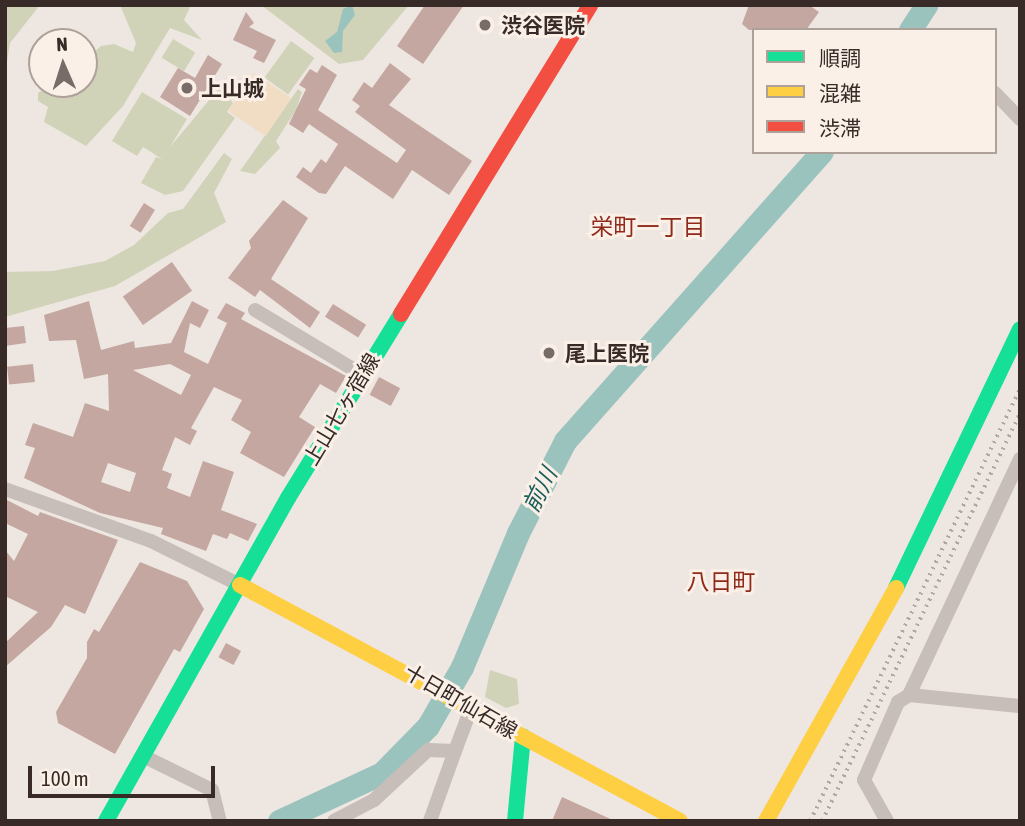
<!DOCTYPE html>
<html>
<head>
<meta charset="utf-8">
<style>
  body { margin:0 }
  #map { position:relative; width:1025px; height:826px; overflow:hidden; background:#eee6e0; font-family:"Asap Condensed","Noto Sans JP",sans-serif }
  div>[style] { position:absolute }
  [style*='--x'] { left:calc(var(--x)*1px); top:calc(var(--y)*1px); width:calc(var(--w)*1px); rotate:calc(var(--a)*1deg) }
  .green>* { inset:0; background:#d1d3b9; transform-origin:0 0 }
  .sand>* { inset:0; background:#f1dcc4; transform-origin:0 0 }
  .water>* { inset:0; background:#9bc3be }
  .river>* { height:23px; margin:-11.5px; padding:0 11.5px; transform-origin:11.5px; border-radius:11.5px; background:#9bc3be }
  .building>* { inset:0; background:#c4a7a0; transform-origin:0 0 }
  .street>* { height:14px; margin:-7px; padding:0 7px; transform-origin:7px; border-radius:7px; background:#c7beb9 }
  .fast>* { height:16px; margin:-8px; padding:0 8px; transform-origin:8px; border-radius:8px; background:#16e098 }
  .slow>* { height:16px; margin:-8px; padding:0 8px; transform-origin:8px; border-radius:8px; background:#ffcf43 }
  .jam>* { height:16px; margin:-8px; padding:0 8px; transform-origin:8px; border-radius:8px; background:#f24e42 }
  .rail>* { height:3.5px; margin-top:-1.75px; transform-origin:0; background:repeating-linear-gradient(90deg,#aea7a4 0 2px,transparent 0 7px) }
  .dots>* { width:19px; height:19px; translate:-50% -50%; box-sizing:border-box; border:4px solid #fbf0e7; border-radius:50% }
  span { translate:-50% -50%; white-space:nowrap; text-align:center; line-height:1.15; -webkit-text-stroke:6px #fbf0e7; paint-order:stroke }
  .poi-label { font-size:21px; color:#382b27; font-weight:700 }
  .left { translate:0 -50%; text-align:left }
  .street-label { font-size:21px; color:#382b27 }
  .neighbourhood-label { font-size:23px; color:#8f2919 }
  .water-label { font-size:23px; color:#195e5c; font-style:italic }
  .frame { position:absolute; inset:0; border:7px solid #382b27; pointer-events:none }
  .legend { position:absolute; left:752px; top:28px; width:245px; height:126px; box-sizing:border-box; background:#fbf0e7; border:2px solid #ada19a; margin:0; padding:9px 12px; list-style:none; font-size:21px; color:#382b27 }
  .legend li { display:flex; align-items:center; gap:14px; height:35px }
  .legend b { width:35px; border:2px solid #ada19a }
  .north { position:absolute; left:28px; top:28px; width:70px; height:70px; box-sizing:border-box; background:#fbf0e7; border:2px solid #ada19a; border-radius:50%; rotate:357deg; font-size:19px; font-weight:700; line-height:28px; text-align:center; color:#382b27 }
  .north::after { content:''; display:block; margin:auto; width:24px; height:32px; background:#786c68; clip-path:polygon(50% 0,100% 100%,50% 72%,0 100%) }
  .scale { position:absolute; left:28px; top:766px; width:187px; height:32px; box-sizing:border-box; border:4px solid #382b27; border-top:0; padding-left:9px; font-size:21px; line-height:24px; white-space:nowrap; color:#382b27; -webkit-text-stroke:5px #fbf0e7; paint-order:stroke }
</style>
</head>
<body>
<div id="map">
  <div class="green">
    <div style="clip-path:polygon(5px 5px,40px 5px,10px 43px,5px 74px)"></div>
    <div style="clip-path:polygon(120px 5px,191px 5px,184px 20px,202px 40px,170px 28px,123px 106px,86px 146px,44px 122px,48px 107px,38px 101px,38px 93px,48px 86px,91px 81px,94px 52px,101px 46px,114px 44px,133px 52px,136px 43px)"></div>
    <div style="clip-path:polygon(261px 5px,409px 5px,363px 60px,339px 64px)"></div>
    <div style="left:173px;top:39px;width:26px;height:22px;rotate:31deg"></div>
    <div style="left:291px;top:41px;width:29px;height:45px;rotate:36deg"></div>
    <div style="clip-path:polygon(220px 87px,233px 103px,227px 112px,235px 118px,183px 191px,165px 195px,141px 183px,156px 157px,162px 159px,143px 147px,137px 156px,112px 141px,142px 92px,187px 119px,170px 147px)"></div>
    <div style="clip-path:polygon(298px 89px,302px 92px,296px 110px,276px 141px,280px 148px,255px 174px,240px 171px)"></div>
    <div style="clip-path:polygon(224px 153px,232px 159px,214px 193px,226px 222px,115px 286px,5px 317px,5px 272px,53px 271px,105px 261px,134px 245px,168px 213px,183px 209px)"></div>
    <div style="clip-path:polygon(490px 670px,517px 679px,519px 704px,506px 708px,485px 697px)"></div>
  </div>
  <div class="sand">
    <div style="left:254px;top:73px;width:45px;height:46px;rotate:34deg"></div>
  </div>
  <div class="water">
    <div style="clip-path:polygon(352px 5px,355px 15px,343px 31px,342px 52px,334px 53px,325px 41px,337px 32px,343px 9px)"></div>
  </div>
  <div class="river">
    <div style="--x:910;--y:30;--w:30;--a:-57"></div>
    <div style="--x:279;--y:821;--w:114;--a:-25"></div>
    <div style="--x:382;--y:773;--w:66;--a:-45.6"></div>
    <div style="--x:428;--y:726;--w:68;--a:-60"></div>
    <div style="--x:462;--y:667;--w:145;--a:-67.3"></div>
    <div style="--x:518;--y:533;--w:103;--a:-62.9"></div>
    <div style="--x:565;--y:441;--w:387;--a:-48.4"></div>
  </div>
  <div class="building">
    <div style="clip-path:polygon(425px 5px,464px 5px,423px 64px,397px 46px)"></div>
    <div style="clip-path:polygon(749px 5px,809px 5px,819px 12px,806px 30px,749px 30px,742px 24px)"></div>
    <div style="clip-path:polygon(246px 12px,254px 23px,249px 27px,276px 40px,264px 63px,253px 58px,257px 51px,233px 40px)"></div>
    <div style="clip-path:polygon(208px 55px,222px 64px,190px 116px,160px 97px,178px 68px,195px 78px)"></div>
    <div style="clip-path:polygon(390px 63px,411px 79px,389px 105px,472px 161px,449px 195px,412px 170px,393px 199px,345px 166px,326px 194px,319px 193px,296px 177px,303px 167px,311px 173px,321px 159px,326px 163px,338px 144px,309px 124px,303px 133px,289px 124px,306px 89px,299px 85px,310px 69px,317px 73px,322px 65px,337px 75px,318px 110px,397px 163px,406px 150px,355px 112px,360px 106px,352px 100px,364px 82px,372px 88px)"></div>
    <div style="clip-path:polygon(283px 200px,308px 218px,271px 279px,320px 312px,310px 328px,260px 290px,255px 297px,228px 278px,251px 248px,249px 241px)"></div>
    <div style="left:144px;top:203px;width:13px;height:27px;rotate:32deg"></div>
    <div style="left:172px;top:262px;width:35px;height:60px;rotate:55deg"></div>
    <div style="clip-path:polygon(evenodd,89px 301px,101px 350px,134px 341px,135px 348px,171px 343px,192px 301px,209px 310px,200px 328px,190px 323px,184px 352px,208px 364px,227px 323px,217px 318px,226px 303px,245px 313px,241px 319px,346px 376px,336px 393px,320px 384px,299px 417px,315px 427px,284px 477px,240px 453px,251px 432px,231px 420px,242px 400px,214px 387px,191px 428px,197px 431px,190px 445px,175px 437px,162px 470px,172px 474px,167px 488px,190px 497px,203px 461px,234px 472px,221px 510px,257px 524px,248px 541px,230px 533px,227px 539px,213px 534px,206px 551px,161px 534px,163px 528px,100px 513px,24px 478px,35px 448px,25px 445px,33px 423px,73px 437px,85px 403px,109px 411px,108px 374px,84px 379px,76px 340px,49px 341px,44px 315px,89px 301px,170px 364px,191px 375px,181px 395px,133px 370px,170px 364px,89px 301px,108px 463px,136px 473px,130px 492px,101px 482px,108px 463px)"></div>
    <div style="left:333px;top:304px;width:39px;height:15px;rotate:32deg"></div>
    <div style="clip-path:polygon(24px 326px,26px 343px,5px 346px,5px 328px)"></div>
    <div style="left:33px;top:364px;width:18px;height:26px;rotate:84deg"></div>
    <div style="left:379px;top:377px;width:24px;height:20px;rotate:28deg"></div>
    <div style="clip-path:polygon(5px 499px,38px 516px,40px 512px,118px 540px,85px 614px,65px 605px,51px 627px,5px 667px,5px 643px,38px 612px,5px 596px,5px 550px,14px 561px,28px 534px,5px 523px)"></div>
    <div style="clip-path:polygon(140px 562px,187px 581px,204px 609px,180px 652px,174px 649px,115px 754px,58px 723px,56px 712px,87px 658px,87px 642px,94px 629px,99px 632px)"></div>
    <div style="left:226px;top:643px;width:17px;height:16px;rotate:28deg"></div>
    <div style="clip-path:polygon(562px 797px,615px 821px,552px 821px)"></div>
  </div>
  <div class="street">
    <div style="--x:995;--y:93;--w:36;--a:46"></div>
    <div style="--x:255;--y:310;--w:124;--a:31.1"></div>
    <div style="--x:5;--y:489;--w:155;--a:19.6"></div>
    <div style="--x:151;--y:541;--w:99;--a:26.3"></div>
    <div style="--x:909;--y:695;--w:112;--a:5.7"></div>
    <div style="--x:455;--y:751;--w:48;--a:-69.3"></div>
    <div style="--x:143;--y:756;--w:77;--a:26.2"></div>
    <div style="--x:212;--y:790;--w:32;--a:76"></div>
    <div style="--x:334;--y:821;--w:45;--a:-27.7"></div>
    <div style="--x:374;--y:800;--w:74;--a:-42.8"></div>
    <div style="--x:428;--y:750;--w:27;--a:2"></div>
    <div style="--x:455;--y:751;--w:74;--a:109.7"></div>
    <div style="--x:887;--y:821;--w:47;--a:-119.3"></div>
    <div style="--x:864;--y:780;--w:85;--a:-66.4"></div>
    <div style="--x:898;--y:702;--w:13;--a:-32"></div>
    <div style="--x:909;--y:695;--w:261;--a:-64.8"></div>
  </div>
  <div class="fast">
    <div style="--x:896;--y:588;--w:287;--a:-64.4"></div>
    <div style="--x:106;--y:821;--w:371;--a:-60.6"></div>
    <div style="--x:288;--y:498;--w:216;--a:-58.4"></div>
    <div style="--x:515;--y:821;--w:85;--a:-84.6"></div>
  </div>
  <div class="slow">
    <div style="--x:240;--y:585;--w:499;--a:28.2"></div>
    <div style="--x:766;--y:821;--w:267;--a:-60.8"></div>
  </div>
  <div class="jam">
    <div style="--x:401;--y:314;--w:362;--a:-58.5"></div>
  </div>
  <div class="rail">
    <div style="--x:810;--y:821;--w:480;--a:-64.1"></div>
    <div style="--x:822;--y:821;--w:453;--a:-64.1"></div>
  </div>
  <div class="dots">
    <div style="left:485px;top:25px;background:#786c68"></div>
    <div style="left:187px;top:88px;background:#786c68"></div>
    <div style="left:549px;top:353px;background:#786c68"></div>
  </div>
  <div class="poi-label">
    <span class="left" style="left:501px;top:25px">渋谷医院</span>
    <span class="left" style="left:201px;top:88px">上山城</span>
    <span class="left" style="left:565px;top:353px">尾上医院</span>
  </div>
  <div class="street-label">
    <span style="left:341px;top:409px;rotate:-59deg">上山七ヶ宿線</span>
    <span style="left:461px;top:701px;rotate:30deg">十日町仙石線</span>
  </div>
  <div class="neighbourhood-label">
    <span style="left:648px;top:227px">栄町一丁目</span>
    <span style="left:721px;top:582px">八日町</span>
  </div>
  <div class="water-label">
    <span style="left:540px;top:490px;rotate:-63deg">前川</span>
  </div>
  <div class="frame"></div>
  <ul class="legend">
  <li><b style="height:9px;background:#16e098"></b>順調</li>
  <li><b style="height:9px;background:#ffcf43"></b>混雑</li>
  <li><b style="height:9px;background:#f24e42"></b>渋滞</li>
  </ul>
  <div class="north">N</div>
  <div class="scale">100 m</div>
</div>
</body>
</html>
